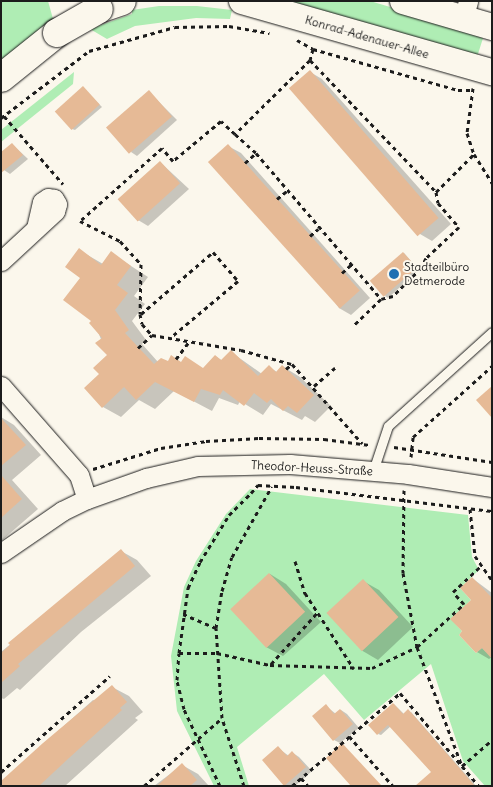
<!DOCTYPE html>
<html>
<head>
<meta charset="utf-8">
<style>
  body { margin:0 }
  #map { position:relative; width:493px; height:787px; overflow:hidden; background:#fbf7ec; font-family:Delius,sans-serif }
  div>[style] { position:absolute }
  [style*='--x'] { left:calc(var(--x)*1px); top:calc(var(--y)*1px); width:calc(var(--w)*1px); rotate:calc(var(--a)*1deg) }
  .green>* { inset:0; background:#afedb4 }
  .shadow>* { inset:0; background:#0003 }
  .building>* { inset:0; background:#e6ba96; transform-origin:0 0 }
  .path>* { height:3px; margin-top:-1.5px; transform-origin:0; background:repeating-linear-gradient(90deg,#1c1c1c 0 4px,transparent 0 8px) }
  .roads { filter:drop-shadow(0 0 1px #1c1c1c) drop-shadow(0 0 1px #1c1c1c) }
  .lane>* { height:9px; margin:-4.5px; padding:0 4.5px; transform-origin:4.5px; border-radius:4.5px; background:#fbf7ec }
  .street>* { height:19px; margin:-9.5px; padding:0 9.5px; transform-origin:9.5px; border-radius:9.5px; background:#fbf7ec }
  .secondary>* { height:26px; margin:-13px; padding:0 13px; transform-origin:13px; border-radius:13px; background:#fbf7ec }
  .highway>* { height:28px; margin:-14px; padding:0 14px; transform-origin:14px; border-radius:14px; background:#fbf7ec }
  .bridges { filter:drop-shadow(0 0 1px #1c1c1c) drop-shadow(0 0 1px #1c1c1c) }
  .highway-bridge>* { height:28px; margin:-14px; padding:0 14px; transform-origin:14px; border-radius:14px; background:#fbf7ec }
  .dots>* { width:14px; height:14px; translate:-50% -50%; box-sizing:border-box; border:2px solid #fbf7ec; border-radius:50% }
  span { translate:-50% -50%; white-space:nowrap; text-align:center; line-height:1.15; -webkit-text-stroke:4px #fbf7ec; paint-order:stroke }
  .street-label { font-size:12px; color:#1c1c1c }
  .poi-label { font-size:12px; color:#1c1c1c }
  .left { translate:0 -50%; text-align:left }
  .frame { position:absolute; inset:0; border:2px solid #1c1c1c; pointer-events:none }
</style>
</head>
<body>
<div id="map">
  <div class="green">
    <div style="clip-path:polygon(1px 1px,48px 1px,55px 26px,1px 68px)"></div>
    <div style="clip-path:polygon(275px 1px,370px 1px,484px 35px,477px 57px)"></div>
    <div style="clip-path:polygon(159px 6px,197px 6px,232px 10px,230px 19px,196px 18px,135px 26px,107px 39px,90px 29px,132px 14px,132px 10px)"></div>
    <div style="clip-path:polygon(74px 72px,73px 84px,1px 142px,1px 130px)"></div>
    <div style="clip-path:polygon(250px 489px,468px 515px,472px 557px,479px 570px,460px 588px,471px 600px,451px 619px,462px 631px,459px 635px,476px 653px,482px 648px,486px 652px,492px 647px,492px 786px,485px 786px,463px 761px,431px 664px,364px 720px,324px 674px,237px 747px,249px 786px,214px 786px,177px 711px,171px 656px,184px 587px,196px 561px,226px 514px)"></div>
  </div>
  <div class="shadow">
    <div style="clip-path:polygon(310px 72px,322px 79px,451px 224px,432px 241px,420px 234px,291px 88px)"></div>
    <div style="clip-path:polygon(83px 88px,102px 107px,75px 130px,72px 129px)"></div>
    <div style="clip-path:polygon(149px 92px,177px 120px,137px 156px,131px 152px)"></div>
    <div style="clip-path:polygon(12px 144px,28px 159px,10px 174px,4px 170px)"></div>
    <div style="clip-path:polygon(228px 146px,241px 153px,370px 298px,351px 315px,339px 308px)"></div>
    <div style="clip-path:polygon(160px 162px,189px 189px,148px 226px,138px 220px)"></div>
    <div style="clip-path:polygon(79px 250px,103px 264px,111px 253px,148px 277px,134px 296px,145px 304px,132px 321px,146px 340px,142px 344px,158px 362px,204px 369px,215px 356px,223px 361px,231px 352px,262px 374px,269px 367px,277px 372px,282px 366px,300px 377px,331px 406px,315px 422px,305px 416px,302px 420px,271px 404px,263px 415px,240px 401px,238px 405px,219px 398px,212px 411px,174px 391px,155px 409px,139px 400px,121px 417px,103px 407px,101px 374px,108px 356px,93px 320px,81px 278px)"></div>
    <div style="clip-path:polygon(404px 253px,419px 270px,388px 298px,385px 296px)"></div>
    <div style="clip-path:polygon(1px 417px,14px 425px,41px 455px,12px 480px,38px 509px,1px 541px)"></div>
    <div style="clip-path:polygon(121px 551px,137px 560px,151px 576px,81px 632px,20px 690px,17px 688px,4px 699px,1px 698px,1px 652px)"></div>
    <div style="clip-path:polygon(270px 574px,286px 584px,321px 622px,283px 656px,266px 647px)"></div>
    <div style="clip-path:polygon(472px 578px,492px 593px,492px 657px,489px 659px,477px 652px,464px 632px,473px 600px)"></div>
    <div style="clip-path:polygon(363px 581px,379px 590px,413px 627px,378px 660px,361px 650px)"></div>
    <div style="clip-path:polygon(112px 687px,129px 696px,143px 712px,135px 718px,138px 720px,65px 786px,1px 786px,1px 782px,93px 700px,96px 701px)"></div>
    <div style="clip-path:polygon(394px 704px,404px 714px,411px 712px,476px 786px,444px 786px,391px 726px,381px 735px,378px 734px)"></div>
    <div style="clip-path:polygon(326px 706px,336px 714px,341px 710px,347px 714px,359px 728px,340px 743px,334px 740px)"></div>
    <div style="clip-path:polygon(278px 748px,289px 756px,293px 753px,299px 757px,312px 771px,295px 786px,285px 785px)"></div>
    <div style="clip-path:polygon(182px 765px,198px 774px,209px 786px,154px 786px)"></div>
  </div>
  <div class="building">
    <div style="left:310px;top:70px;width:196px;height:28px;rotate:49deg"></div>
    <div style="left:83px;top:86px;width:25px;height:38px;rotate:48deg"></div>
    <div style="left:149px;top:90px;width:35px;height:57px;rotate:49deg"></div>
    <div style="clip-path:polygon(12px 143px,23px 155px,1px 173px,1px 152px)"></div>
    <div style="left:228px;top:144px;width:197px;height:27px;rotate:48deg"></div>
    <div style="left:160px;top:161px;width:30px;height:57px;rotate:48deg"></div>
    <div style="clip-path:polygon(79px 248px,101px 265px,111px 251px,131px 266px,117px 285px,128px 293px,115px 310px,129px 330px,125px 333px,154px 364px,161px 358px,168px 361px,171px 355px,181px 362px,185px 356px,203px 368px,215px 355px,221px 360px,231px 350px,258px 376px,269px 365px,276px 372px,282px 365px,314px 395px,297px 413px,288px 406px,283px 411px,271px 399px,267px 403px,254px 393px,244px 406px,223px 390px,220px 395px,201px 389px,194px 402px,155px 382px,136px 400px,124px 387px,102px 408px,84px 388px,99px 374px,93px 368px,107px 355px,95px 343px,102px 338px,89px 323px,91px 321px,63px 300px,80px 278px,65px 267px)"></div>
    <div style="left:403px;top:252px;width:21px;height:44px;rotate:49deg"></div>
    <div style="clip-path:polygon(492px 386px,492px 418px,476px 400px)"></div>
    <div style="clip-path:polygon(1px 418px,26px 445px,1px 466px)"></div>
    <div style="clip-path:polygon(1px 475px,22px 499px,1px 518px)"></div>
    <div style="clip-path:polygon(121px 549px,135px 566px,18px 664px,20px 666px,1px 683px,1px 653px,10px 645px,8px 643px)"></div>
    <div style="left:269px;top:573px;width:53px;height:53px;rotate:47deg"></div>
    <div style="clip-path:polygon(472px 577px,492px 598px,492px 659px,482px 648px,476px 653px,459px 635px,462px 631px,450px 619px,471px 600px,460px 588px)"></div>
    <div style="left:363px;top:579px;width:52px;height:50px;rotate:47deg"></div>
    <div style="clip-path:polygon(112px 685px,127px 702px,120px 708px,122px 710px,69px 758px,39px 786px,1px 786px,1px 781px,43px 743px)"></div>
    <div style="clip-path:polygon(393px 703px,403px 714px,408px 709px,475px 786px,415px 786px,431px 772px,388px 725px,377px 735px,368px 725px)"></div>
    <div style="clip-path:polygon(326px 704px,334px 714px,340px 709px,353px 724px,333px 741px,312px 716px)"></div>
    <div style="clip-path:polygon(342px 743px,382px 786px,351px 786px,326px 758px)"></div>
    <div style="clip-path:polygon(278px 746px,287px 756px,292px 751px,306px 767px,284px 786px,262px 760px)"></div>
    <div style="clip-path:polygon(182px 763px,197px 780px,190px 786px,157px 786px)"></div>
  </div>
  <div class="path">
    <div style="--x:297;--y:40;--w:18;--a:29"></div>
    <div style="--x:313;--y:49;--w:151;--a:15.8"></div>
    <div style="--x:458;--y:90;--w:14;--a:0"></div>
    <div style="--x:313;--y:49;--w:11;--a:105"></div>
    <div style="--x:310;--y:60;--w:182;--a:46.3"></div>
    <div style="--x:436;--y:192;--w:11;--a:80"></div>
    <div style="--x:438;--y:203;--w:32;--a:49"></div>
    <div style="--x:459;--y:227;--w:45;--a:136.8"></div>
    <div style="--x:426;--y:258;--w:11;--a:117"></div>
    <div style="--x:421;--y:268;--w:40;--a:135"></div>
    <div style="--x:393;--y:296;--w:12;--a:166"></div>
    <div style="--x:381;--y:299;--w:40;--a:136"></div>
    <div style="--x:310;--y:60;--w:105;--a:135.4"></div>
    <div style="--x:235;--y:134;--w:28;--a:42"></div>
    <div style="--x:256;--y:153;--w:192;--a:49.4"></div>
    <div style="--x:473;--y:88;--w:45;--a:97.6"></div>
    <div style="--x:467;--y:133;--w:22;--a:72"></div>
    <div style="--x:474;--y:154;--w:34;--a:58"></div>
    <div style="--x:4;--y:116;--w:90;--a:49.1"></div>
    <div style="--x:1;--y:118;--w:111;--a:-37.3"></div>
    <div style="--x:89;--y:51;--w:89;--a:-15.6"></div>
    <div style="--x:175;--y:27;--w:54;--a:-1.1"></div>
    <div style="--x:229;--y:26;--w:41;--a:9.9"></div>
    <div style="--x:235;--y:134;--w:19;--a:-137"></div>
    <div style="--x:221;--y:121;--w:62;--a:140.2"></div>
    <div style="--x:173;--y:161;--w:17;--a:-130"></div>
    <div style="--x:162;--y:148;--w:110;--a:138.3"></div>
    <div style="--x:80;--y:221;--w:45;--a:26.6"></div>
    <div style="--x:120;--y:241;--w:31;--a:48"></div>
    <div style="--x:141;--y:264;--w:50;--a:91.1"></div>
    <div style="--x:140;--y:314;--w:10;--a:79"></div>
    <div style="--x:142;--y:324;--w:15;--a:48"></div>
    <div style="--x:152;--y:335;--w:90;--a:9.6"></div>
    <div style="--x:241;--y:350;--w:53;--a:15.4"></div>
    <div style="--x:292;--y:364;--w:106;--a:48.5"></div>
    <div style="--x:245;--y:163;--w:15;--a:-42"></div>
    <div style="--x:436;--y:192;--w:54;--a:-45"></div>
    <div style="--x:277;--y:199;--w:14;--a:-39"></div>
    <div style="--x:310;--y:236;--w:11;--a:-41"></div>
    <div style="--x:342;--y:273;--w:12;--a:-42"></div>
    <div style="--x:141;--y:314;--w:95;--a:-40.7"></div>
    <div style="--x:213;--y:252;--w:38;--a:49"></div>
    <div style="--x:238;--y:281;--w:89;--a:140"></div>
    <div style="--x:138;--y:348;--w:19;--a:-43"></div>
    <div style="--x:176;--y:359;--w:21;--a:-53"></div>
    <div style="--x:286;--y:369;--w:8;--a:-40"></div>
    <div style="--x:314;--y:386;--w:28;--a:-41"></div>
    <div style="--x:394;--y:447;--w:99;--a:8.7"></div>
    <div style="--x:411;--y:457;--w:20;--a:-84"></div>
    <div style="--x:413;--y:437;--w:106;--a:-41.9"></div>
    <div style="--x:93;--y:469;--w:71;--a:-17.2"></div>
    <div style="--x:161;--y:448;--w:46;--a:-8.8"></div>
    <div style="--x:206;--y:441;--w:53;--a:-3.2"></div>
    <div style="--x:259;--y:438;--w:65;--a:0.9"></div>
    <div style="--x:324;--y:439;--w:46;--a:7.4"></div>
    <div style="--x:404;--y:490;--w:83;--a:90.7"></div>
    <div style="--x:403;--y:573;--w:75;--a:79.3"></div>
    <div style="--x:417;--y:647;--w:127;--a:69.3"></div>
    <div style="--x:462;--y:766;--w:26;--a:50"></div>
    <div style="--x:470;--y:509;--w:47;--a:83.9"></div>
    <div style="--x:475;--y:556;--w:29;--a:55"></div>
    <div style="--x:295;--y:561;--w:34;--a:73"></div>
    <div style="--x:305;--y:593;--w:90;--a:57.2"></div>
    <div style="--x:183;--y:614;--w:36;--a:23"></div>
    <div style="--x:179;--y:653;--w:38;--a:0"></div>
    <div style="--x:217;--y:653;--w:54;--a:12.8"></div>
    <div style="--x:270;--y:665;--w:102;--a:1.7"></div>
    <div style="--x:372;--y:668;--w:50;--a:-25"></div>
    <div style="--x:417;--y:647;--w:64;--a:-42.5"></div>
    <div style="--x:464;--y:604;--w:16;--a:-133"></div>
    <div style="--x:453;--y:592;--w:37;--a:-43"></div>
    <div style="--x:271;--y:664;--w:69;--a:-48"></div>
    <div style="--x:349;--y:736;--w:67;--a:48.7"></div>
    <div style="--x:1;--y:772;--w:145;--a:-41.4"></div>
    <div style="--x:301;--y:778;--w:11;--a:49"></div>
    <div style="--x:144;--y:786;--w:103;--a:-41.1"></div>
    <div style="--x:220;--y:786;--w:85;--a:-115.1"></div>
    <div style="--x:184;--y:709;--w:30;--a:-104"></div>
    <div style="--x:177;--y:680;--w:27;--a:-86"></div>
    <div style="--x:179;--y:653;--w:66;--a:-82.1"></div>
    <div style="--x:188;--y:588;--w:29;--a:-65"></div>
    <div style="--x:200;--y:562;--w:55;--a:-58.3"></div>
    <div style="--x:229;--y:515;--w:31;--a:-45"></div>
    <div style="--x:251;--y:493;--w:11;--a:-49"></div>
    <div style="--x:258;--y:485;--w:38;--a:3"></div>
    <div style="--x:296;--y:487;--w:197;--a:7"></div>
    <div style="--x:244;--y:786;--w:71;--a:-107.9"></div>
    <div style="--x:222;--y:718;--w:90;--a:-93.8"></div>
    <div style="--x:216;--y:628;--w:37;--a:-81"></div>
    <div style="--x:222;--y:591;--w:35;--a:-74"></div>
    <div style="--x:232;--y:557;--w:81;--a:-60.6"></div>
    <div style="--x:292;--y:786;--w:143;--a:-40.7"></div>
    <div style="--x:400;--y:693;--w:96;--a:49.7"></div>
    <div style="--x:462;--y:766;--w:40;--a:-41"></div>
  </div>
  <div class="roads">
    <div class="lane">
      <div style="--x:373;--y:471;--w:47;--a:-71.6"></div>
      <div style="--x:388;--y:426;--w:140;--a:-42.1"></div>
    </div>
    <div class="street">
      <div style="--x:463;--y:19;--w:19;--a:-74"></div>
      <div style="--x:1;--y:261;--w:74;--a:-42.8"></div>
      <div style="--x:55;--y:211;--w:7;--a:-74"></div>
      <div style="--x:57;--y:204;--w:6;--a:-121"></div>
      <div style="--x:54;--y:199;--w:6;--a:-171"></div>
      <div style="--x:48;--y:198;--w:7;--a:146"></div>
      <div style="--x:42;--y:202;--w:26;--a:103"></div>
      <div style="--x:1;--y:386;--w:118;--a:48.8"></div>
      <div style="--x:79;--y:475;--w:25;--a:72"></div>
      <div style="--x:1;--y:553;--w:74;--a:-34.5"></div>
      <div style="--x:62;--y:511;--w:28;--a:-26"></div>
      <div style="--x:87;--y:499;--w:63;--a:-19.6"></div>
      <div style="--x:146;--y:478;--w:53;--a:-13"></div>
      <div style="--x:198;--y:466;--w:92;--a:-1.2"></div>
      <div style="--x:290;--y:464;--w:118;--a:4.8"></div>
      <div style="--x:408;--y:474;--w:85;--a:8.8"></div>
    </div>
    <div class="secondary">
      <div style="--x:242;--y:1;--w:260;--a:15.9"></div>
      <div style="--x:403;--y:1;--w:93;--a:16.3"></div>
    </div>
    <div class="highway">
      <div style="--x:99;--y:9;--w:24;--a:-19"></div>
      <div style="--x:1;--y:78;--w:72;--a:-38.8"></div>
    </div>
  </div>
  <div class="bridges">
    <div class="highway-bridge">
      <div style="--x:57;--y:33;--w:48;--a:-29.7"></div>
    </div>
  </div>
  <div class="dots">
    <div style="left:394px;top:274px;background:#1f6fb2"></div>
  </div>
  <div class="street-label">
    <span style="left:367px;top:37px;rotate:16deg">Konrad-Adenauer-Allee</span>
    <span style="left:312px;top:468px;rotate:3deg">Theodor-Heuss-Straße</span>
  </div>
  <div class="poi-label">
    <span class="left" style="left:404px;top:274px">Stadteilbüro<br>Detmerode</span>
  </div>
  <div class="frame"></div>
</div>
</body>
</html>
